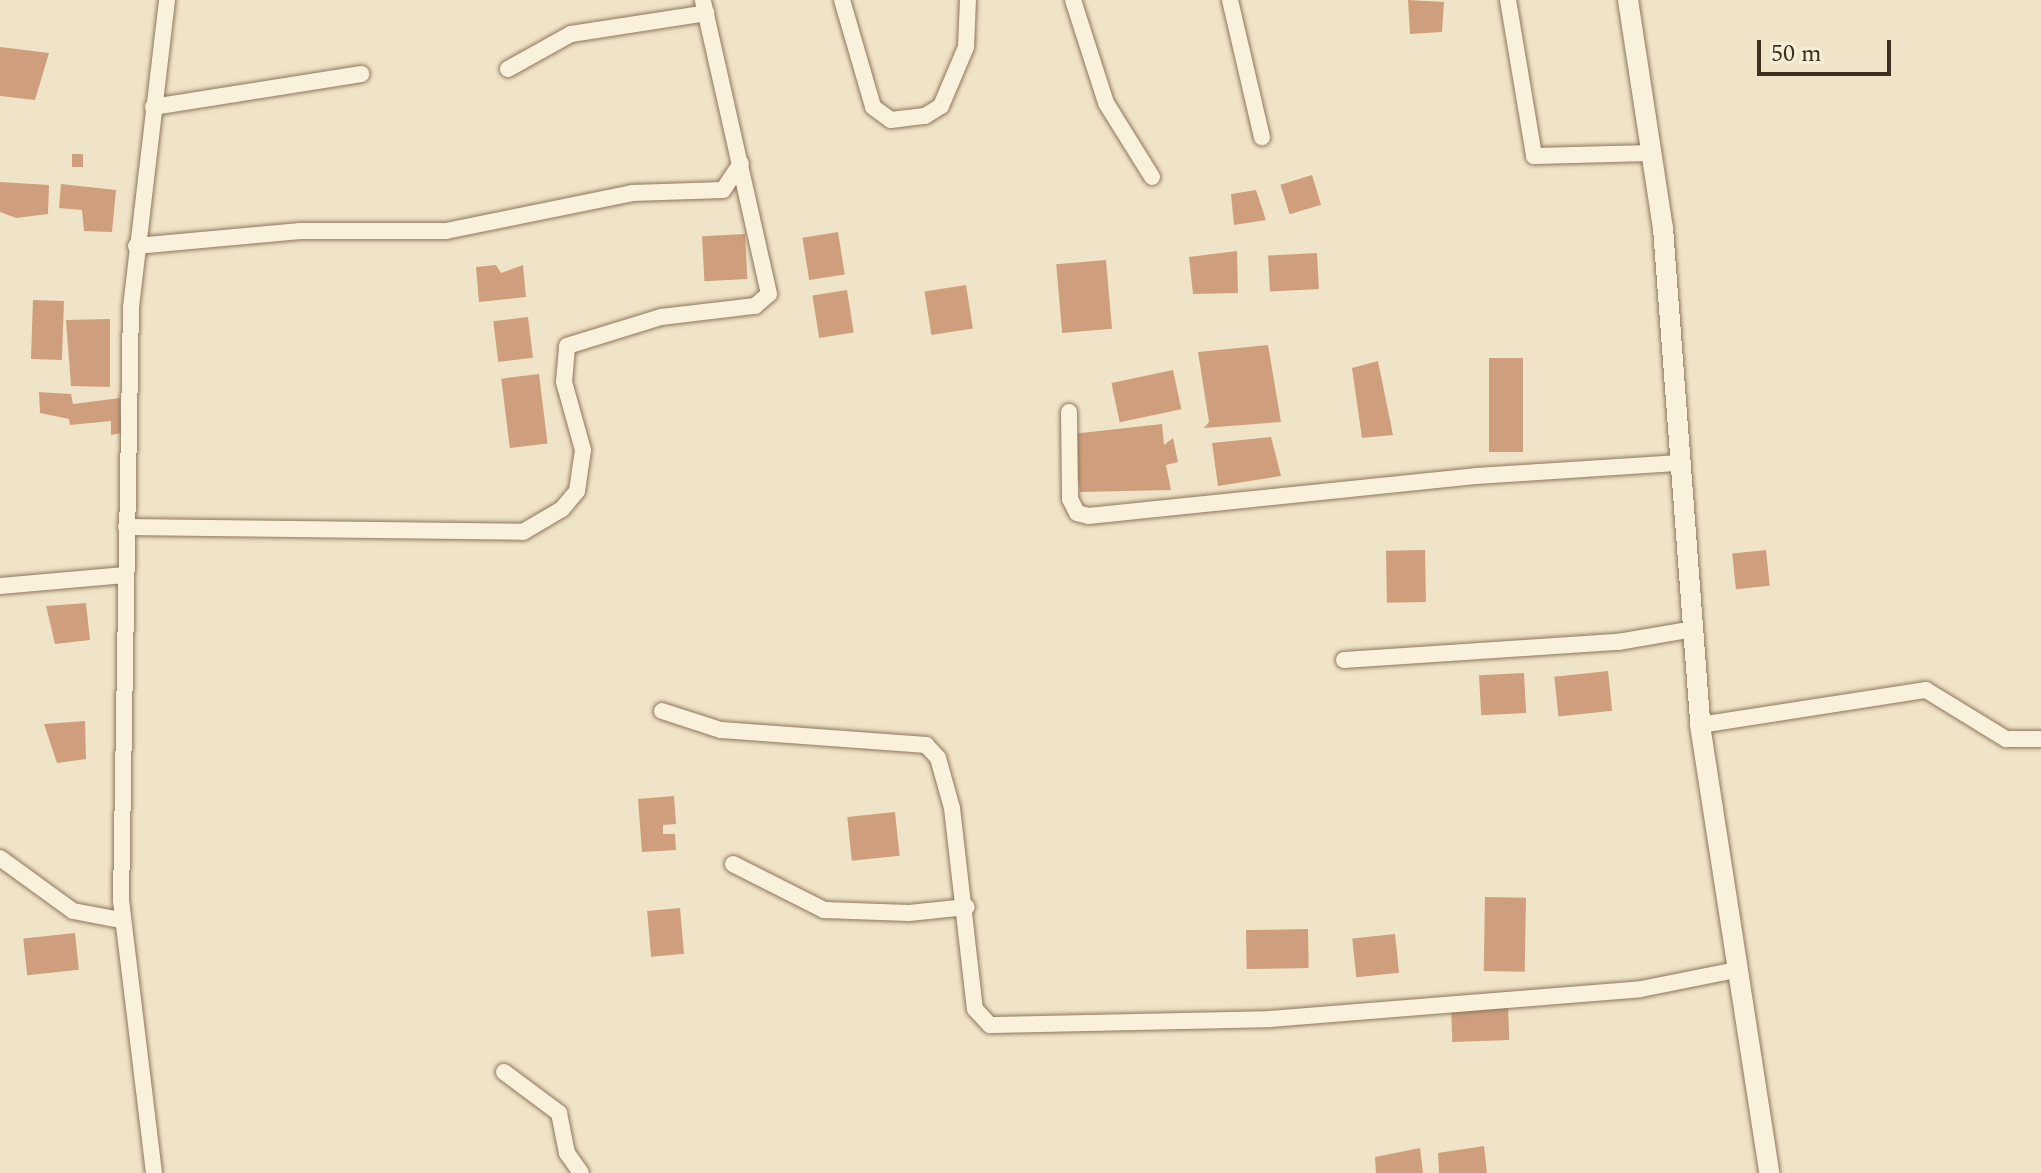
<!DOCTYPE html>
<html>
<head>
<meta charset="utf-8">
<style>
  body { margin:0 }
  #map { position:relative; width:2041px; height:1173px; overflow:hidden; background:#f0e4c8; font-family:Spectral,serif }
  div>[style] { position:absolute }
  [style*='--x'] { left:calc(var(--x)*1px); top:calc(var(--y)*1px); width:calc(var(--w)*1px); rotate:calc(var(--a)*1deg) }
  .building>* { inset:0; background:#cf9f7d; transform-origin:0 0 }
  .roads { filter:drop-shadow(0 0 2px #8d765c) drop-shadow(0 0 2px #8d765c) }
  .minor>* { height:16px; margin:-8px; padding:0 8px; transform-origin:8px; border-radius:8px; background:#faf1dc }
  .tertiary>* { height:20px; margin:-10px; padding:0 10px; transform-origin:10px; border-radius:10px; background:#faf1dc }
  span { translate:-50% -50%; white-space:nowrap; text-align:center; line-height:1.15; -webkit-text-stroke:8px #f7eed8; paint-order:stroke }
  .scale { position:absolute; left:1757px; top:40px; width:134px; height:36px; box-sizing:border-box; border:4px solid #3d2e20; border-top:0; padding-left:10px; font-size:24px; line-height:28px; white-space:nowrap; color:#3d2e20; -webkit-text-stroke:6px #f7eed8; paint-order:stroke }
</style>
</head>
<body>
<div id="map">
  <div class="building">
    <div style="clip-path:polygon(1408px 0,1444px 2px,1442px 32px,1410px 34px)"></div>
    <div style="clip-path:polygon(0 47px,49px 53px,35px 100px,0 96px)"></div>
    <div style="left:72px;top:154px;width:11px;height:13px"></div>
    <div style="left:1312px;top:175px;width:31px;height:33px;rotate:73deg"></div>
    <div style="clip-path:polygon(0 182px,49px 185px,48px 214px,16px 218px,0 212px)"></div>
    <div style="clip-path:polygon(61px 184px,116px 190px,112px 232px,84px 231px,82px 210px,59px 208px)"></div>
    <div style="clip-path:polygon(1256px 190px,1266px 220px,1234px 225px,1231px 194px)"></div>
    <div style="left:838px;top:232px;width:43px;height:36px;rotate:81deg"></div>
    <div style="left:745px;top:234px;width:45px;height:43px;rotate:87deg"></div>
    <div style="clip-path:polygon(1237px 251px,1238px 293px,1193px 294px,1189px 257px)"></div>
    <div style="left:1317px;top:253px;width:36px;height:49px;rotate:87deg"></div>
    <div style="left:1106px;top:260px;width:69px;height:50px;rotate:85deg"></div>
    <div style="clip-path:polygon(496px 265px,501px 273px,523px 265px,526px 297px,479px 302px,476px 267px)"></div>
    <div style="left:966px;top:285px;width:44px;height:42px;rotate:81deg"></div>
    <div style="left:847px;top:290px;width:43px;height:35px;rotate:81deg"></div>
    <div style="left:33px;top:300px;width:31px;height:59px;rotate:2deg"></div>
    <div style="left:528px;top:317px;width:41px;height:35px;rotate:83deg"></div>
    <div style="clip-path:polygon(110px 319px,110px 387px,71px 386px,66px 320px)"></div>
    <div style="clip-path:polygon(1268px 345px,1281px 422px,1204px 428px,1209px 422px,1198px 352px)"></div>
    <div style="left:1489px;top:358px;width:34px;height:94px"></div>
    <div style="clip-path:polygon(1378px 361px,1393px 435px,1362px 438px,1352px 368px)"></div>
    <div style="left:1173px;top:370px;width:40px;height:63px;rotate:78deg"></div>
    <div style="left:539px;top:374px;width:70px;height:38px;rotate:83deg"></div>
    <div style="clip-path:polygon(39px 392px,71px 394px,73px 404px,120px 398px,121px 433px,111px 435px,111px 421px,70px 425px,69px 419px,40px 413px)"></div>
    <div style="clip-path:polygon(1162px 424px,1164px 445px,1173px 438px,1178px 462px,1166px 465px,1171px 490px,1080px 492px,1072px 434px)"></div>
    <div style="clip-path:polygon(1271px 437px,1281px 476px,1218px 486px,1212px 443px)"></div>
    <div style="left:1425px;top:550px;width:52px;height:39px;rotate:89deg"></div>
    <div style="left:1766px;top:550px;width:36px;height:34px;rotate:84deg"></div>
    <div style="clip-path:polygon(86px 603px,90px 640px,55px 644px,46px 606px)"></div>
    <div style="left:1608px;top:671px;width:40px;height:54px;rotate:84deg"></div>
    <div style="left:1524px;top:673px;width:40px;height:45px;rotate:87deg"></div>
    <div style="clip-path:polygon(85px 721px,86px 759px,57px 763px,44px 724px)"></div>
    <div style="clip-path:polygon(674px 796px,676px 824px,663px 825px,663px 834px,675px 834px,676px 850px,642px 852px,638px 799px)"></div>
    <div style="left:895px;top:812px;width:44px;height:48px;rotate:84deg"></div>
    <div style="left:1485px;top:897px;width:41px;height:74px;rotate:1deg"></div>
    <div style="left:680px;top:908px;width:46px;height:33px;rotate:85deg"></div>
    <div style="left:1308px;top:929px;width:39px;height:62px;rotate:89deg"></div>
    <div style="left:75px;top:933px;width:37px;height:52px;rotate:84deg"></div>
    <div style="left:1395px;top:934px;width:39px;height:43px;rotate:84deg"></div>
    <div style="left:1508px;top:1004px;width:36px;height:57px;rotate:88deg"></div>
    <div style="clip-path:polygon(1484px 1146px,1487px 1173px,1439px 1173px,1438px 1153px)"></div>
    <div style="clip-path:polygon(1420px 1148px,1423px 1173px,1376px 1173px,1375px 1157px)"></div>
  </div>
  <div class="roads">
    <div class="minor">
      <div style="--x:842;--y:0;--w:111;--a:73.8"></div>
      <div style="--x:873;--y:107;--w:22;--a:36"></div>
      <div style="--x:891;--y:120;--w:34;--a:-7"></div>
      <div style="--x:925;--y:116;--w:19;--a:-32"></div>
      <div style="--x:941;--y:106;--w:64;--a:-67"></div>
      <div style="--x:966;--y:47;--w:47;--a:-87.6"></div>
      <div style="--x:1073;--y:0;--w:108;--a:72.2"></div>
      <div style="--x:1106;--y:103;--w:87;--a:58.1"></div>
      <div style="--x:1230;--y:0;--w:141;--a:76.9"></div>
      <div style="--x:1508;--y:0;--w:158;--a:80.5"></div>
      <div style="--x:1534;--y:156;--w:118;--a:-1.5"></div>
      <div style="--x:508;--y:69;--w:72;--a:-29.1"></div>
      <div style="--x:571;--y:34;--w:137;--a:-8.8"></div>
      <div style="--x:153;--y:107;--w:211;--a:-9"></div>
      <div style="--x:136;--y:246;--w:165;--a:-5.2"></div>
      <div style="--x:300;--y:231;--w:146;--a:0"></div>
      <div style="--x:446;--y:231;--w:190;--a:-11.5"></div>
      <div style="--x:632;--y:193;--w:91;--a:-1.9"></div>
      <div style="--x:723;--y:190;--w:32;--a:-56"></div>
      <div style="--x:1069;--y:412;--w:87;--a:89.3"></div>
      <div style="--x:1070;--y:499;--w:16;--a:63"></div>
      <div style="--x:1077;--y:513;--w:12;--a:14"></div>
      <div style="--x:1089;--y:516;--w:390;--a:-5.9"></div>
      <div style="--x:1477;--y:476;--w:203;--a:-3.7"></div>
      <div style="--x:126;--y:527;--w:397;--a:0.7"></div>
      <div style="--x:523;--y:532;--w:45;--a:-30.5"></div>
      <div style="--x:562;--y:509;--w:23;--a:-50"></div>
      <div style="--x:577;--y:491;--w:41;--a:-81.7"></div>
      <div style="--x:583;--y:450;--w:71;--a:-105.6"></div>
      <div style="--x:564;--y:382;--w:36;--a:-85"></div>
      <div style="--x:567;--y:346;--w:98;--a:-17.1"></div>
      <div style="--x:661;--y:317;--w:95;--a:-6.7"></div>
      <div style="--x:755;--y:306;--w:18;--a:-41"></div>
      <div style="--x:769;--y:294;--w:301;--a:-102.7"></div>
      <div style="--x:0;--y:586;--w:126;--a:-5"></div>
      <div style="--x:1344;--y:660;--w:275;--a:-3.8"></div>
      <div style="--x:1618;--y:642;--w:76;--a:-9.8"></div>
      <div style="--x:662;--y:711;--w:62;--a:17.9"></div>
      <div style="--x:721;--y:730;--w:206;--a:4.2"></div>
      <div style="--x:926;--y:745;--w:18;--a:47"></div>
      <div style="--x:938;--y:758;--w:52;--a:74.4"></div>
      <div style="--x:952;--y:808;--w:202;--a:83.5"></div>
      <div style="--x:975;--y:1009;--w:22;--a:47"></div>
      <div style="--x:990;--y:1025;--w:280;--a:-1.2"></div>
      <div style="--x:1270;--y:1019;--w:372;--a:-4.6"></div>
      <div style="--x:1641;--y:989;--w:97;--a:-11.3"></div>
      <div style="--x:1700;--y:725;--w:229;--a:-8.8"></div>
      <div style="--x:1926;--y:690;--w:94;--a:31.5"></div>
      <div style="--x:2006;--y:739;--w:35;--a:0"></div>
      <div style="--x:0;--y:858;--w:90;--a:36"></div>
      <div style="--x:73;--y:911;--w:49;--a:10.6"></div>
      <div style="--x:733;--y:864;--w:102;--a:26.8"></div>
      <div style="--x:824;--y:910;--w:85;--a:2"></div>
      <div style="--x:909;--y:913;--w:58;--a:-5.9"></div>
      <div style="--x:504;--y:1072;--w:69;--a:36.7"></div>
      <div style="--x:559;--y:1113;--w:41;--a:78.7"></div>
      <div style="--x:567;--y:1153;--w:24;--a:55"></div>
      <div style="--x:154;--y:1173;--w:274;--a:-96.9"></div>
      <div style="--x:121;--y:901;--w:594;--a:-89.04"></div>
      <div style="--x:131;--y:307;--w:309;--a:-83.3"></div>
    </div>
    <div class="tertiary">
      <div style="--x:1628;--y:0;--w:231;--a:81.3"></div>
      <div style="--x:1663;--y:228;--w:498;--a:85.7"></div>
      <div style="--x:1700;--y:725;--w:453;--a:81.2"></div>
    </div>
  </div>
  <div class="scale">50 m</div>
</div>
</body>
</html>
